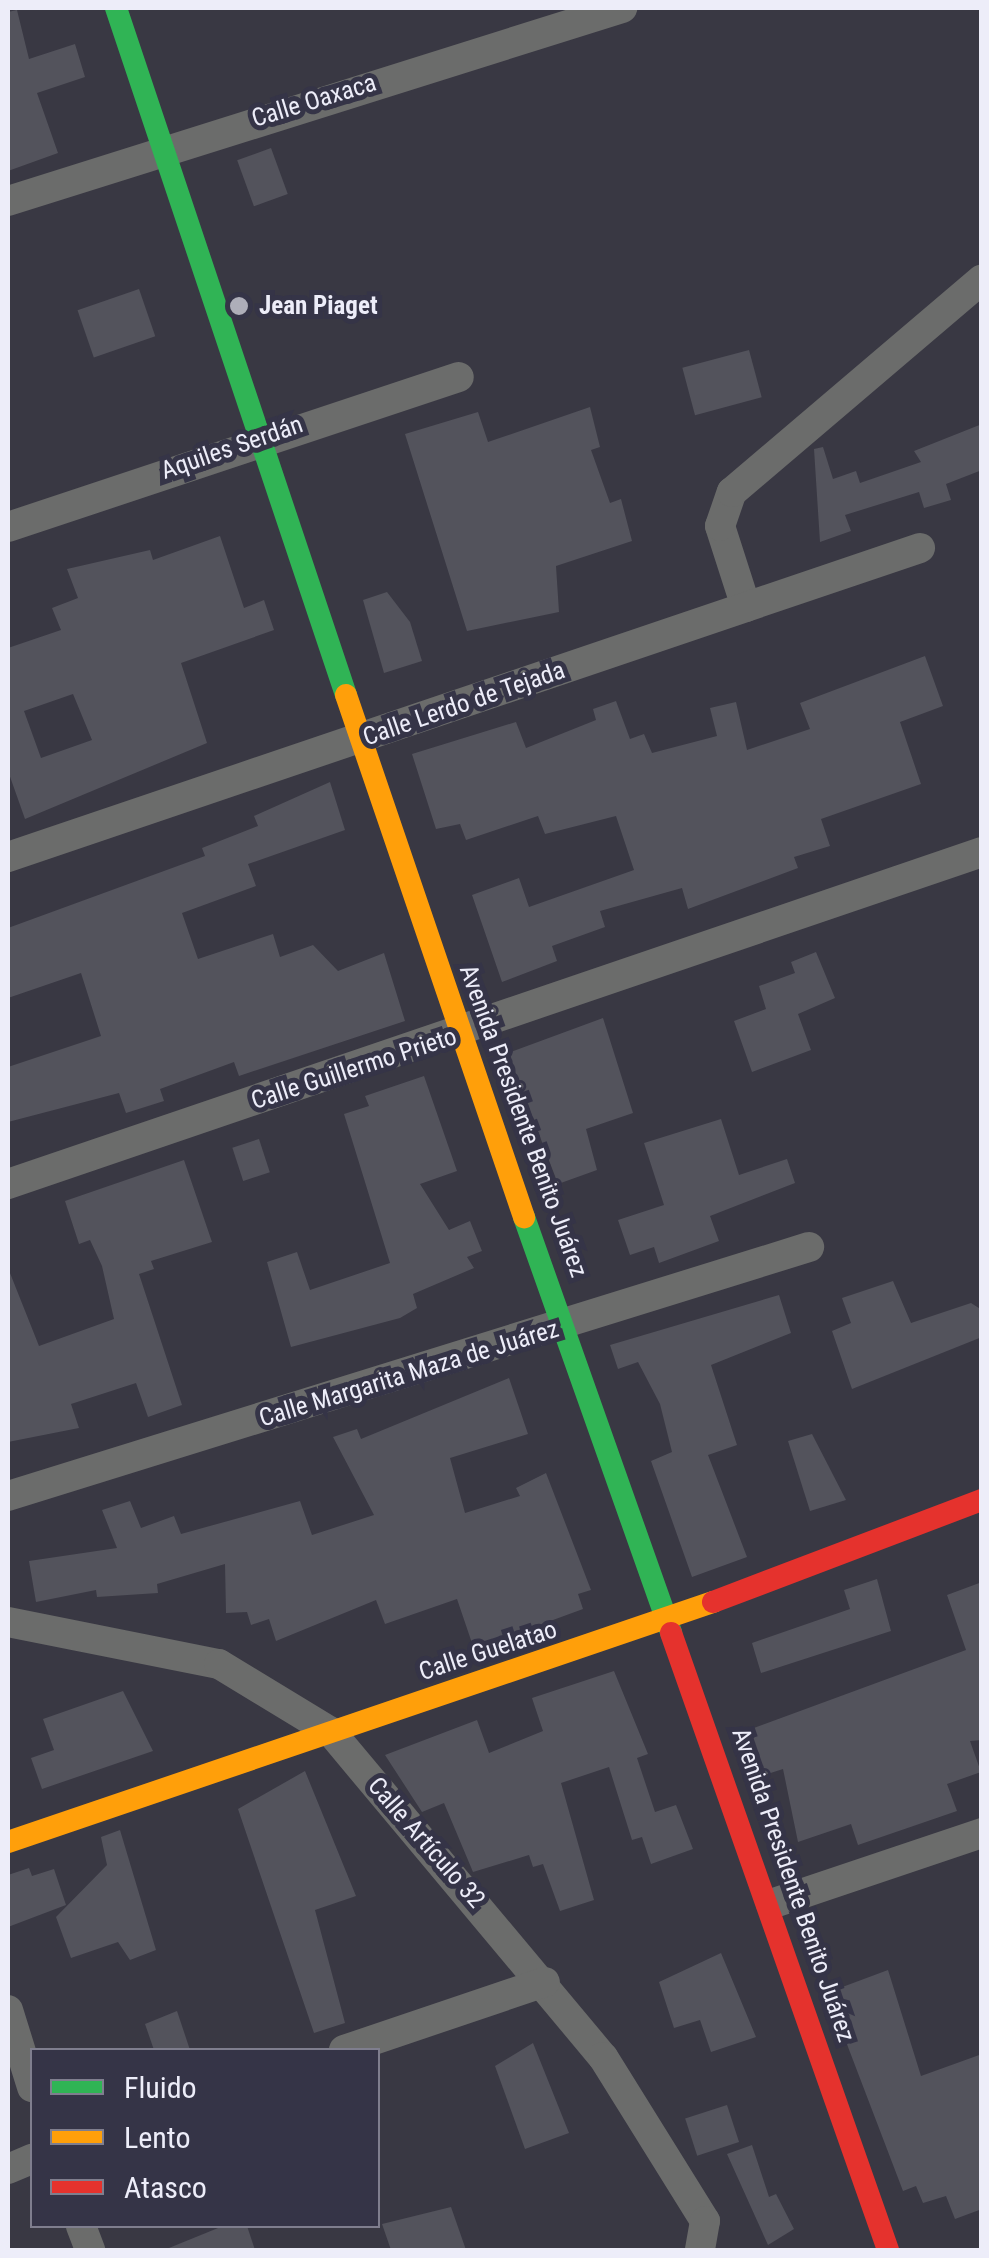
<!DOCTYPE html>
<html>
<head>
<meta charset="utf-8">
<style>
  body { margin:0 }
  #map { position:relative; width:989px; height:2258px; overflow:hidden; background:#393843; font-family:"Roboto Condensed",sans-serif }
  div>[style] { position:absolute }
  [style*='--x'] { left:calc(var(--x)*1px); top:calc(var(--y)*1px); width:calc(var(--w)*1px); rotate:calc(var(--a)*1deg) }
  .building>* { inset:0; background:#53535c; transform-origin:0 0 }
  .street>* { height:30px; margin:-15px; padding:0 15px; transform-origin:15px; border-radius:15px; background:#6b6c6b }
  .fast>* { height:22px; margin:-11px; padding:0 11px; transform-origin:11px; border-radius:11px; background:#30b455 }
  .slow>* { height:22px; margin:-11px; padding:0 11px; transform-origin:11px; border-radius:11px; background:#ff9f0a }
  .jam>* { height:22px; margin:-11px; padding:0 11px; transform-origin:11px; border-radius:11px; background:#e5322d }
  .dots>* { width:28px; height:28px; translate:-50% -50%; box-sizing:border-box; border:5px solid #353447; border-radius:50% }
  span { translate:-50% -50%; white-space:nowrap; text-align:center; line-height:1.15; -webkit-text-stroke:10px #353447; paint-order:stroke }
  .street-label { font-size:25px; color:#ededf9 }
  .poi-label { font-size:25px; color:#ededf9; font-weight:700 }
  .left { translate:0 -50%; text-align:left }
  .frame { position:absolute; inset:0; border:10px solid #ededf9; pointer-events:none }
  .legend { position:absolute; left:30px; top:2048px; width:350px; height:180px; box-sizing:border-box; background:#353447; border:2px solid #7f7e8e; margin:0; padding:12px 18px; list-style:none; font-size:30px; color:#ededf9 }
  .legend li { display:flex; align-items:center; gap:20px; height:50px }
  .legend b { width:50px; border:2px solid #7f7e8e }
</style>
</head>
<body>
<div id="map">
  <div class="building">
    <div style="clip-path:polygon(17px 10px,29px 59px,75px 44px,85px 77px,37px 93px,58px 153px,8px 171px,8px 12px)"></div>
    <div style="left:271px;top:148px;width:49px;height:36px;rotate:70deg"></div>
    <div style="left:139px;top:289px;width:50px;height:65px;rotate:71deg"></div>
    <div style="left:749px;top:350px;width:49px;height:69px;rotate:75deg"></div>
    <div style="clip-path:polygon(590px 407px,600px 447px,591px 450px,610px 503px,621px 499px,632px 541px,556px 566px,559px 612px,467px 631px,405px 434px,478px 412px,488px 442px)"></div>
    <div style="clip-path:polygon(982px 424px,982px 470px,946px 484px,951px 500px,924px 508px,919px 492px,845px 515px,851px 531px,820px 542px,814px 449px,823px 447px,833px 479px,856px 471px,860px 483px,921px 462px,914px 451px)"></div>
    <div style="clip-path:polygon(evenodd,220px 536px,244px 608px,264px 600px,274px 630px,181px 663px,207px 743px,25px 819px,8px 771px,8px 648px,61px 630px,52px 608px,78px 598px,67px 569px,150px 550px,153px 560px,220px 536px,73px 694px,92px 740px,41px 758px,24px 711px,73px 694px)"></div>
    <div style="clip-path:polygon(387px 592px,410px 622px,422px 661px,384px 673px,363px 600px)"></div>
    <div style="clip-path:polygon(925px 656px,943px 706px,900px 722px,921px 784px,821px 819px,830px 846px,794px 857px,798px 868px,688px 909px,682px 888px,600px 911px,605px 927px,552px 946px,557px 961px,502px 982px,472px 895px,519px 878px,529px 907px,634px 870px,616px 816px,545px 834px,538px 816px,466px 840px,460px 824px,436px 829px,412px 754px,516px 722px,526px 748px,596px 720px,593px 709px,616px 701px,630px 739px,644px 734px,652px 753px,717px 736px,710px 708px,736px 702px,747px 750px,810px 729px,800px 703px)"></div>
    <div style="clip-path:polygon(330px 782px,345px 830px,248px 864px,256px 886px,182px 913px,198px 959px,273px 934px,280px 957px,313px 945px,338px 971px,384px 953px,405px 1021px,239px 1076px,234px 1062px,160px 1089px,164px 1101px,126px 1113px,119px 1093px,8px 1122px,8px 1067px,101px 1036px,81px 973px,8px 998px,8px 928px,205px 856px,202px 848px,258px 826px,254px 816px)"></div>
    <div style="clip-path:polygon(816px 952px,835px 998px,798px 1014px,811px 1050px,752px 1072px,734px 1021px,766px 1009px,759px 986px,795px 973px,791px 962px)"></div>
    <div style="clip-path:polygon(603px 1018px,633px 1113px,586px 1129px,597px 1170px,558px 1184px,508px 1053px)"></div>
    <div style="clip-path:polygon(424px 1076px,457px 1171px,420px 1184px,449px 1230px,470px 1221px,482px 1251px,467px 1257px,474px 1268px,413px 1294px,417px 1308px,400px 1318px,291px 1347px,267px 1262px,297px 1252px,310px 1290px,390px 1263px,344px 1114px,369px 1106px,365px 1096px)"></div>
    <div style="clip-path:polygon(721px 1119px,739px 1175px,787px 1159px,795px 1183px,710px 1216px,719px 1241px,659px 1263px,654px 1247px,630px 1255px,618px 1220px,664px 1205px,644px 1143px)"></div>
    <div style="left:259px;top:1139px;width:35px;height:28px;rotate:72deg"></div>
    <div style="clip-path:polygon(184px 1160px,212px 1242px,151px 1261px,154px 1269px,139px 1274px,182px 1405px,148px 1417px,136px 1383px,71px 1404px,79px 1428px,8px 1442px,8px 1268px,39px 1346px,114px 1319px,102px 1266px,90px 1240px,79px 1244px,65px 1201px)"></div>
    <div style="clip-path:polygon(893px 1281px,911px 1323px,971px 1303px,982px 1310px,982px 1337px,852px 1389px,832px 1331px,851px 1323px,842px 1298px)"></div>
    <div style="clip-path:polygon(779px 1295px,791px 1333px,711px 1365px,737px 1445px,708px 1455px,747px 1557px,692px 1577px,651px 1461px,672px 1452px,660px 1404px,638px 1362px,618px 1369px,610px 1345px)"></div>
    <div style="clip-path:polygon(509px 1378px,528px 1434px,450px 1458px,465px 1513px,520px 1496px,516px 1488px,546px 1473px,591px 1590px,578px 1594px,583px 1609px,474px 1649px,457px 1599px,385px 1624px,376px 1600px,276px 1641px,269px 1619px,251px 1625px,247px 1612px,226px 1613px,225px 1564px,157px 1584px,158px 1593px,97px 1597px,96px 1590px,36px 1602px,29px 1561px,117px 1548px,102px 1510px,130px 1501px,141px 1528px,174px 1516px,181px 1534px,300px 1501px,312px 1535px,374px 1515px,333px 1437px,357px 1429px,361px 1439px)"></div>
    <div style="clip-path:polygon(812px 1434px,846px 1500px,810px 1511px,788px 1441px)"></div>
    <div style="clip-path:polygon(877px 1579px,891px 1631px,761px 1673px,752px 1643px,850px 1609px,844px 1590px)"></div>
    <div style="clip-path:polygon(982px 1582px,982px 1740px,970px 1741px,981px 1772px,947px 1784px,957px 1811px,858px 1845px,851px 1824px,798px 1842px,783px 1769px,758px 1777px,743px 1732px,966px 1650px,947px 1595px)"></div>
    <div style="clip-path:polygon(614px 1671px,648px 1754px,637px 1758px,655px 1812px,676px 1805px,693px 1849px,651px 1864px,642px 1837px,632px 1840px,609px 1767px,561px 1783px,594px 1900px,560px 1911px,543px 1864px,533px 1867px,529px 1855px,473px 1872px,444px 1803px,422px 1812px,385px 1755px,477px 1720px,489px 1753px,543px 1731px,532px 1698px)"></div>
    <div style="clip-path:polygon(123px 1691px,153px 1751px,42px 1789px,31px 1758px,54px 1750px,43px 1719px)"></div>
    <div style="clip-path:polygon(305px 1771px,356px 1896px,315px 1910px,345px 2023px,314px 2033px,238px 1809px)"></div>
    <div style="clip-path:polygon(120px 1830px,156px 1950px,130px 1960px,118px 1942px,71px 1958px,56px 1917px,107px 1865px,101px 1837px)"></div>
    <div style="clip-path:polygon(29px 1868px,32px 1876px,54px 1869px,66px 1905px,8px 1927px,8px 1875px)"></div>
    <div style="clip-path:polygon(721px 1953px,756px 2037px,711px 2052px,700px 2020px,674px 2028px,659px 1982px)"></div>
    <div style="clip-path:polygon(888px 1970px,921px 2076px,982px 2054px,982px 2209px,955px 2219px,946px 2196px,923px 2203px,916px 2186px,903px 2191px,840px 2026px,850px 2022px,837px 1989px)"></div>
    <div style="clip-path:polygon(177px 2011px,190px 2050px,154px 2050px,145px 2024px)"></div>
    <div style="clip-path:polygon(533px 2043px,569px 2133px,525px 2149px,495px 2066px)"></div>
    <div style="left:727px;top:2105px;width:39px;height:44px;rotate:72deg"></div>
    <div style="clip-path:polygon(752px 2145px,769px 2197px,776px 2194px,794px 2229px,768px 2245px,727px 2154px)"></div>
    <div style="clip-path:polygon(451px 2207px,466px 2250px,391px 2250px,382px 2224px)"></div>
    <div style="clip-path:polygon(223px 2226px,247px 2226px,255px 2250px,164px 2250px)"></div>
  </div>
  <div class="street">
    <div style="--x:8;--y:201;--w:644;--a:-17.45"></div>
    <div style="--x:8;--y:527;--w:475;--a:-18.4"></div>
    <div style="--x:746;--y:607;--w:85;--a:-107.8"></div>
    <div style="--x:720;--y:526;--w:36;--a:-71"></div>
    <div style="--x:732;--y:492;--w:328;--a:-40.4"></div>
    <div style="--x:8;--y:857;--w:963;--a:-18.72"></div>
    <div style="--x:8;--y:1184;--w:1029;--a:-18.82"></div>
    <div style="--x:8;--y:1496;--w:839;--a:-17.27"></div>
    <div style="--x:8;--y:1622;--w:215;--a:11.3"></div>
    <div style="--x:219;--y:1664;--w:131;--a:31.3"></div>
    <div style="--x:331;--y:1732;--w:424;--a:50.1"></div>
    <div style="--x:603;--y:2057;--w:193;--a:58.1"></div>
    <div style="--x:705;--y:2221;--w:29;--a:100"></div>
    <div style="--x:771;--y:1904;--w:223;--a:-18.6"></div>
    <div style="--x:8;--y:2010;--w:81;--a:72.7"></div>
    <div style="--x:344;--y:2050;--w:212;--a:-18.7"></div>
    <div style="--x:8;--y:2169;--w:26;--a:-23"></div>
    <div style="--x:81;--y:2226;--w:26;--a:69"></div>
  </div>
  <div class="fast">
    <div style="--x:116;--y:8;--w:724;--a:71.49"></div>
    <div style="--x:524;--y:1217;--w:441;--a:70.5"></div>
  </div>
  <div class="slow">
    <div style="--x:346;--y:695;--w:552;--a:71.17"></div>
    <div style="--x:8;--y:1842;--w:745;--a:-18.8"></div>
  </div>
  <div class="jam">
    <div style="--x:713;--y:1602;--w:288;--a:-20.8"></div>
    <div style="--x:671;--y:1633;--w:654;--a:70.62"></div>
  </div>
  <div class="dots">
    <div style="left:239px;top:306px;background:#aeaeb9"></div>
  </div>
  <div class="street-label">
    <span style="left:314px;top:101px;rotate:-17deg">Calle Oaxaca</span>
    <span style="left:232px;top:448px;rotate:-19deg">Aquiles Serdán</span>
    <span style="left:464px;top:704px;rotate:-19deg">Calle Lerdo de Tejada</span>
    <span style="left:354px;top:1069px;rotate:-18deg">Calle Guillermo Prieto</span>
    <span style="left:523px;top:1121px;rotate:70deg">Avenida Presidente Benito Juárez</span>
    <span style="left:409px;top:1374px;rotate:-17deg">Calle Margarita Maza de Juárez</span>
    <span style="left:488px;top:1651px;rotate:-18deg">Calle Guelatao</span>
    <span style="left:426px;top:1843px;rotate:49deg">Calle Artículo 32</span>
    <span style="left:793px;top:1885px;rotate:71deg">Avenida Presidente Benito Juárez</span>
  </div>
  <div class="poi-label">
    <span class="left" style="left:259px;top:306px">Jean Piaget</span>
  </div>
  <div class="frame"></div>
  <ul class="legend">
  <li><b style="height:12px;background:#30b455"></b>Fluido</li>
  <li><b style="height:12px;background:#ff9f0a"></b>Lento</li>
  <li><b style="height:12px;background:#e5322d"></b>Atasco</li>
  </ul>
</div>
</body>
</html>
